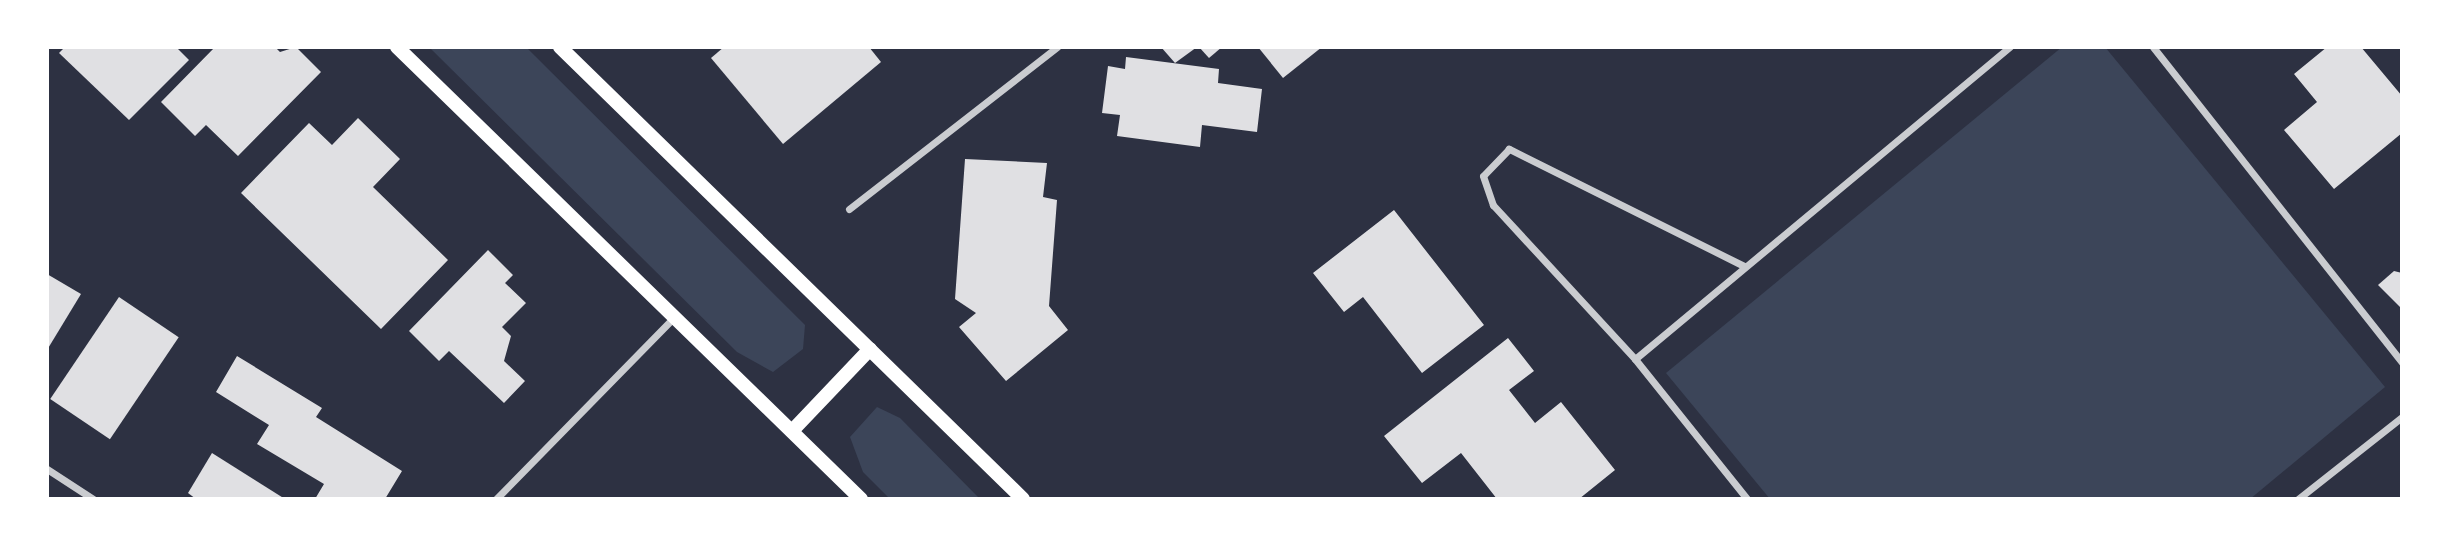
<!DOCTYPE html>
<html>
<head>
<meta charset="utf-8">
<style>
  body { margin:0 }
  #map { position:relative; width:2449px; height:546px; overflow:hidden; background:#2d3142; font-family:Roboto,sans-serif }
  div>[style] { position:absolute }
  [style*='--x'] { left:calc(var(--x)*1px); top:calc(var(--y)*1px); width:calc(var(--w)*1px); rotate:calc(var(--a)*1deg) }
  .green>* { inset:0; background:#3c4559 }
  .building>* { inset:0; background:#e0e0e3; transform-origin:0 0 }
  .minor>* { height:7px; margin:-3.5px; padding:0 3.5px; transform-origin:3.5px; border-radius:3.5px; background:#caccd0 }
  .secondary>* { height:14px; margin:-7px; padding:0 7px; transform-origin:7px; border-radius:7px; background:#fff }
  span { translate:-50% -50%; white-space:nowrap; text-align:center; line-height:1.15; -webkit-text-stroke:5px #fff; paint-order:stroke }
  .frame { position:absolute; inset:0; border:49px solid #fff; pointer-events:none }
</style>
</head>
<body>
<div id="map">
  <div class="green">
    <div style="clip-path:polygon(429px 47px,526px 47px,805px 325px,803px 349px,773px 372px,737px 352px)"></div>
    <div style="clip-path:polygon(2062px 47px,2105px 47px,2385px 387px,2250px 499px,1770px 499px,1666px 373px)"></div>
    <div style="clip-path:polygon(877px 407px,900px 418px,980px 499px,890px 499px,863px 472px,850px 437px)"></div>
  </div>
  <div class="building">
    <div style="clip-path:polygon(65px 47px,176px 47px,189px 60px,129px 120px,59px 53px)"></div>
    <div style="clip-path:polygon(215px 47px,275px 47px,280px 52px,296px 47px,321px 72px,238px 156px,206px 125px,195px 136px,161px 102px)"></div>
    <div style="clip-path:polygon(724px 47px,869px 47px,881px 62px,783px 144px,711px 58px)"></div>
    <div style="clip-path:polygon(1161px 47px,1197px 47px,1175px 63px)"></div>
    <div style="clip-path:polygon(1199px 47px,1222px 47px,1209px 58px)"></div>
    <div style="clip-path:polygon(1258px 47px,1322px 47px,1283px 78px)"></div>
    <div style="clip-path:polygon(2327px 47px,2361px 47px,2402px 96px,2402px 133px,2334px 189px,2284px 130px,2317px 102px,2294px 74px)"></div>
    <div style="clip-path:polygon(1126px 57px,1219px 69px,1218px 83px,1262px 89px,1257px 132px,1202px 125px,1200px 147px,1117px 136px,1120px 115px,1102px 113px,1108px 66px,1125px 69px)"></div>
    <div style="clip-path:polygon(358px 118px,400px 159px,373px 187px,448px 260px,381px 329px,241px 193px,309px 123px,332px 145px)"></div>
    <div style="clip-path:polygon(965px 159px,1047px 163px,1043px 197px,1057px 200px,1049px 306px,1068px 330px,1006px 381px,959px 327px,976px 313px,955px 299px)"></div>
    <div style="clip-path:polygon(1394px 210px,1484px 325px,1422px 373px,1363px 297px,1344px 312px,1313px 273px)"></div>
    <div style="clip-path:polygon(488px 250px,513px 275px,505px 283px,526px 303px,502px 327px,511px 336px,504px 361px,525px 381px,504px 403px,449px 351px,439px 361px,409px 331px)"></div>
    <div style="clip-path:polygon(2394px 271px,2402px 273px,2402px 309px,2378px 285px)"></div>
    <div style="clip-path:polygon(47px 274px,81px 294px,47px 350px)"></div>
    <div style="left:119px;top:297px;width:72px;height:123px;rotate:34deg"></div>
    <div style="clip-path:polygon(1508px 338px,1534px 371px,1509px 390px,1535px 423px,1561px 402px,1615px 470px,1579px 499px,1497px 499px,1461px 453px,1422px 483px,1384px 436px)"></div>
    <div style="clip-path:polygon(237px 356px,322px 408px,316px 417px,402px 471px,385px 499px,315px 499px,324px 484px,257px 444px,269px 425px,216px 392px)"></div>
    <div style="clip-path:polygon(212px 453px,285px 499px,196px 499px,188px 493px)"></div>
  </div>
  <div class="minor">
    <div style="--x:2153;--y:47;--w:402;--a:51.7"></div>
    <div style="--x:849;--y:209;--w:264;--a:-37.9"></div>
    <div style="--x:1744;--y:266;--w:263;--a:-153.5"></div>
    <div style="--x:1509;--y:149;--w:37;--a:134"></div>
    <div style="--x:1483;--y:176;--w:31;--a:71"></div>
    <div style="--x:1493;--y:205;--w:209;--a:47.3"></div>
    <div style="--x:1635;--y:359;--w:179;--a:51.3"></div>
    <div style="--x:1635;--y:359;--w:488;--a:-39.8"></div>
    <div style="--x:47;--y:469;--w:55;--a:33.1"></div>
    <div style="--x:496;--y:499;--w:253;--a:-45.6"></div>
    <div style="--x:2298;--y:499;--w:132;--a:-38.3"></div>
  </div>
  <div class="secondary">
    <div style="--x:397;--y:47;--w:648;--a:44.25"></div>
    <div style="--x:560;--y:47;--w:647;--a:44.31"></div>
    <div style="--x:792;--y:431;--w:113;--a:-46.4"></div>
  </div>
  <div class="frame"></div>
</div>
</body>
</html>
